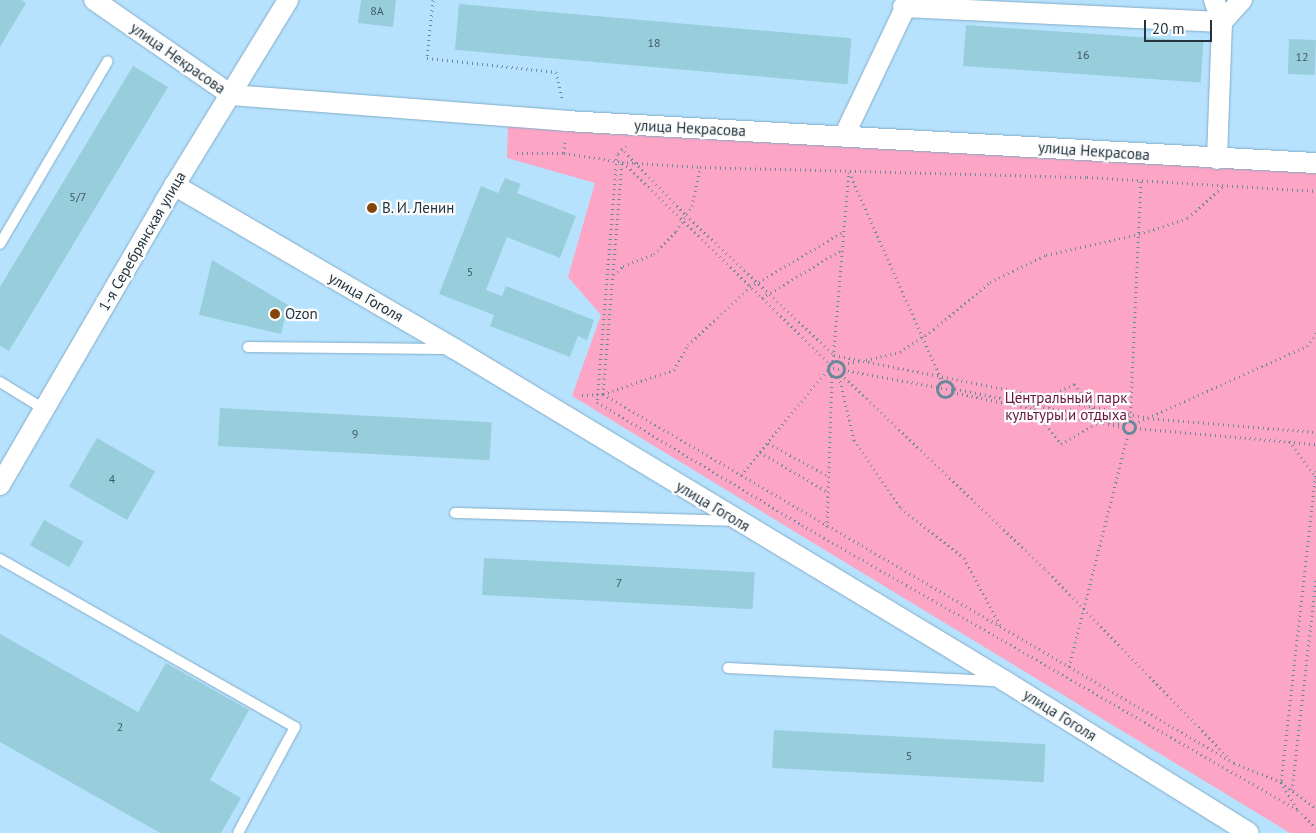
<!DOCTYPE html>
<html>
<head>
<meta charset="utf-8">
<style>
  body { margin:0 }
  #map { position:relative; width:1316px; height:833px; overflow:hidden; background:#b7e2fe; font-family:"PT Sans",sans-serif }
  div>[style] { position:absolute }
  [style*='--x'] { left:calc(var(--x)*1px); top:calc(var(--y)*1px); width:calc(var(--w)*1px); rotate:calc(var(--a)*1deg) }
  .green>* { inset:0; background:#fda5c5 }
  .building>* { inset:0; background:#98cedc; transform-origin:0 0 }
  .path>* { height:3px; margin-top:-1.5px; transform-origin:0; background:repeating-linear-gradient(90deg,#6a889b 0 1px,transparent 0 5px) }
  .path>.ring { margin:-1.5px; padding:0; box-sizing:content-box; background:none; border:3px solid #6a889b; border-radius:50% }
  .roads { filter:drop-shadow(0 0 1px #82acc6) drop-shadow(0 0 1px #82acc6) }
  .service>* { height:10px; margin:-5px; padding:0 5px; transform-origin:5px; border-radius:5px; background:#fff }
  .minor>* { height:20px; margin:-10px; padding:0 10px; transform-origin:10px; border-radius:10px; background:#fff }
  .dots>* { width:14px; height:14px; translate:-50% -50%; box-sizing:border-box; border:2px solid #fcfcfc; border-radius:50% }
  span { translate:-50% -50%; white-space:nowrap; text-align:center; line-height:1.15; -webkit-text-stroke:4.5px #fcfcfc; paint-order:stroke }
  .number-label { font-size:12px; color:#405a66 }
  .number-label span { -webkit-text-stroke-width:0 }
  .street-label { font-size:15px; color:#23343f }
  .poi-label { font-size:15px; color:#23343f }
  .left { translate:0 -50%; text-align:left }
  .park-label { font-size:15px; color:#67173c }
  .scale { position:absolute; left:1144px; top:20px; width:68px; height:22px; box-sizing:border-box; border:2px solid #23343f; border-top:0; padding-left:6px; font-size:15px; line-height:18px; white-space:nowrap; color:#23343f; -webkit-text-stroke:4px #fcfcfc; paint-order:stroke }
</style>
</head>
<body>
<div id="map">
  <div class="green">
    <div style="clip-path:polygon(508px 124px,1316px 170px,1316px 833px,1290px 833px,572px 396px,601px 315px,568px 277px,595px 183px,507px 158px)"></div>
  </div>
  <div class="building">
    <div style="clip-path:polygon(0 0,21px 0,26px 3px,0 47px)"></div>
    <div style="clip-path:polygon(361px 0,396px 0,393px 27px,358px 23px)"></div>
    <div style="left:459px;top:4px;width:394px;height:46px;rotate:5deg"></div>
    <div style="left:966px;top:25px;width:238px;height:41px;rotate:4deg"></div>
    <div style="left:1289px;top:39px;width:27px;height:35px;rotate:2deg"></div>
    <div style="clip-path:polygon(133px 66px,168px 87px,9px 351px,0 346px,0 287px)"></div>
    <div style="clip-path:polygon(505px 178px,521px 184px,517px 193px,576px 216px,560px 258px,507px 237px,486px 290px,502px 296px,506px 286px,594px 320px,587px 340px,578px 336px,570px 357px,490px 326px,494px 315px,439px 294px,481px 186px,498px 193px)"></div>
    <div style="clip-path:polygon(212px 260px,288px 305px,281px 334px,199px 315px)"></div>
    <div style="left:220px;top:408px;width:272px;height:38px;rotate:3deg"></div>
    <div style="left:97px;top:438px;width:67px;height:56px;rotate:30deg"></div>
    <div style="left:44px;top:520px;width:45px;height:29px;rotate:29deg"></div>
    <div style="left:484px;top:558px;width:271px;height:37px;rotate:3deg"></div>
    <div style="clip-path:polygon(0 634px,138px 712px,166px 663px,249px 710px,210px 780px,241px 798px,221px 833px,160px 833px,0 742px)"></div>
    <div style="left:774px;top:730px;width:272px;height:38px;rotate:3deg"></div>
  </div>
  <div class="path">
    <div style="--x:433;--y:0;--w:58;--a:95.9"></div>
    <div style="--x:427;--y:58;--w:130;--a:6.2"></div>
    <div style="--x:556;--y:72;--w:28;--a:77"></div>
    <div style="--x:626;--y:146;--w:12;--a:138"></div>
    <div style="--x:617;--y:154;--w:249;--a:94.6"></div>
    <div style="--x:597;--y:402;--w:239;--a:31"></div>
    <div style="--x:802;--y:525;--w:572;--a:29.88"></div>
    <div style="--x:621;--y:148;--w:93;--a:45.9"></div>
    <div style="--x:686;--y:215;--w:204;--a:43.4"></div>
    <div style="--x:834;--y:355;--w:320;--a:11.3"></div>
    <div style="--x:1148;--y:418;--w:169;--a:4.8"></div>
    <div style="--x:517;--y:153;--w:47;--a:0"></div>
    <div style="--x:564;--y:153;--w:59;--a:8.8"></div>
    <div style="--x:622;--y:162;--w:78;--a:3.7"></div>
    <div style="--x:700;--y:167;--w:387;--a:1.5"></div>
    <div style="--x:1087;--y:177;--w:229;--a:3.5"></div>
    <div style="--x:564;--y:153;--w:13;--a:-86"></div>
    <div style="--x:623;--y:162;--w:289;--a:44.3"></div>
    <div style="--x:849;--y:172;--w:229;--a:66"></div>
    <div style="--x:614;--y:275;--w:13;--a:-45"></div>
    <div style="--x:623;--y:266;--w:33;--a:-21"></div>
    <div style="--x:654;--y:254;--w:32;--a:-46"></div>
    <div style="--x:676;--y:231;--w:30;--a:-57"></div>
    <div style="--x:692;--y:206;--w:40;--a:-78"></div>
    <div style="--x:762;--y:298;--w:92;--a:-31.3"></div>
    <div style="--x:866;--y:360;--w:35;--a:-13"></div>
    <div style="--x:900;--y:352;--w:41;--a:-34.1"></div>
    <div style="--x:934;--y:329;--w:73;--a:-40"></div>
    <div style="--x:990;--y:282;--w:62;--a:-25.7"></div>
    <div style="--x:1046;--y:255;--w:95;--a:-12.7"></div>
    <div style="--x:1139;--y:234;--w:52;--a:-18.1"></div>
    <div style="--x:1188;--y:218;--w:47;--a:-42.4"></div>
    <div style="--x:833;--y:361;--w:190;--a:-85.2"></div>
    <div class="ring" style="left:828px;top:361px;width:13px;height:13px"></div>
    <div style="--x:843;--y:364;--w:17;--a:-10"></div>
    <div style="--x:828;--y:367;--w:127;--a:10.4"></div>
    <div style="--x:841;--y:374;--w:282;--a:43.7"></div>
    <div style="--x:1045;--y:569;--w:265;--a:45.8"></div>
    <div style="--x:839;--y:376;--w:66;--a:76.8"></div>
    <div style="--x:854;--y:440;--w:83;--a:55.3"></div>
    <div style="--x:901;--y:508;--w:80;--a:38.4"></div>
    <div style="--x:964;--y:558;--w:78;--a:61.8"></div>
    <div class="ring" style="left:937px;top:381px;width:13px;height:13px"></div>
    <div style="--x:952;--y:392;--w:112;--a:11.8"></div>
    <div style="--x:1062;--y:415;--w:7;--a:45"></div>
    <div style="--x:1067;--y:420;--w:9;--a:-36"></div>
    <div style="--x:1074;--y:415;--w:7;--a:-117"></div>
    <div style="--x:1071;--y:409;--w:7;--a:164"></div>
    <div style="--x:1064;--y:411;--w:114;--a:-168.4"></div>
    <div style="--x:603;--y:394;--w:731;--a:30.32"></div>
    <div style="--x:1234;--y:763;--w:51;--a:22"></div>
    <div style="--x:1281;--y:782;--w:44;--a:36.6"></div>
    <div style="--x:603;--y:394;--w:232;--a:-85.3"></div>
    <div style="--x:582;--y:395;--w:21;--a:-3"></div>
    <div style="--x:603;--y:394;--w:75;--a:-18.7"></div>
    <div style="--x:674;--y:370;--w:29;--a:-61"></div>
    <div style="--x:688;--y:345;--w:85;--a:-43.1"></div>
    <div style="--x:750;--y:287;--w:108;--a:-30.6"></div>
    <div style="--x:1033;--y:404;--w:46;--a:-26"></div>
    <div style="--x:1074;--y:384;--w:44;--a:53.4"></div>
    <div style="--x:1033;--y:409;--w:45;--a:51.3"></div>
    <div style="--x:1061;--y:444;--w:44;--a:-30.1"></div>
    <div style="--x:1074;--y:414;--w:51;--a:11.3"></div>
    <div style="--x:1074;--y:417;--w:50;--a:11.5"></div>
    <div class="ring" style="left:1123px;top:421px;width:9px;height:9px"></div>
    <div style="--x:1130;--y:422;--w:242;--a:-87.4"></div>
    <div style="--x:1134;--y:424;--w:190;--a:-24.3"></div>
    <div style="--x:1307;--y:346;--w:16;--a:-55"></div>
    <div style="--x:1135;--y:428;--w:182;--a:5.1"></div>
    <div style="--x:1289;--y:441;--w:46;--a:53.9"></div>
    <div style="--x:768;--y:443;--w:68;--a:28.8"></div>
    <div style="--x:760;--y:452;--w:79;--a:30.5"></div>
    <div style="--x:1316;--y:471;--w:313;--a:96.4"></div>
    <div style="--x:1281;--y:782;--w:33;--a:59"></div>
    <div style="--x:1298;--y:810;--w:25;--a:45"></div>
    <div style="--x:741;--y:475;--w:137;--a:-50.6"></div>
    <div style="--x:827;--y:527;--w:152;--a:-88.1"></div>
    <div style="--x:1069;--y:667;--w:241;--a:-75.8"></div>
    <div style="--x:1292;--y:790;--w:213;--a:-83.5"></div>
  </div>
  <div class="roads">
    <div class="service">
      <div style="--x:0;--y:244;--w:212;--a:-59.5"></div>
      <div style="--x:248;--y:347;--w:199;--a:0.6"></div>
      <div style="--x:0;--y:382;--w:52;--a:31.5"></div>
      <div style="--x:455;--y:513;--w:278;--a:1.6"></div>
      <div style="--x:0;--y:559;--w:339;--a:29.7"></div>
      <div style="--x:295;--y:727;--w:120;--a:118.3"></div>
      <div style="--x:728;--y:668;--w:269;--a:2.8"></div>
    </div>
    <div class="minor">
      <div style="--x:94;--y:0;--w:167;--a:34.7"></div>
      <div style="--x:231;--y:95;--w:336;--a:4.4"></div>
      <div style="--x:566;--y:121;--w:751;--a:3.21"></div>
      <div style="--x:1214;--y:0;--w:23;--a:70"></div>
      <div style="--x:903;--y:7;--w:319;--a:2.7"></div>
      <div style="--x:1222;--y:22;--w:137;--a:92.1"></div>
      <div style="--x:1222;--y:22;--w:30;--a:-48"></div>
      <div style="--x:844;--y:136;--w:151;--a:-64.5"></div>
      <div style="--x:174;--y:185;--w:325;--a:30.3"></div>
      <div style="--x:455;--y:349;--w:642;--a:31.12"></div>
      <div style="--x:1005;--y:681;--w:287;--a:31.9"></div>
      <div style="--x:0;--y:485;--w:328;--a:-59.8"></div>
      <div style="--x:165;--y:201;--w:236;--a:-58.5"></div>
    </div>
  </div>
  <div class="dots">
    <div style="left:372px;top:208px;background:#844608"></div>
    <div style="left:275px;top:314px;background:#844608"></div>
  </div>
  <div class="number-label">
    <span style="left:377px;top:11px">8А</span>
    <span style="left:654px;top:43px">18</span>
    <span style="left:1083px;top:55px">16</span>
    <span style="left:1302px;top:57px">12</span>
    <span style="left:78px;top:197px">5/7</span>
    <span style="left:470px;top:272px">5</span>
    <span style="left:355px;top:434px">9</span>
    <span style="left:112px;top:479px">4</span>
    <span style="left:619px;top:583px">7</span>
    <span style="left:120px;top:727px">2</span>
    <span style="left:909px;top:756px">5</span>
  </div>
  <div class="street-label">
    <span style="left:178px;top:58px;rotate:35deg">улица Некрасова</span>
    <span style="left:690px;top:128px;rotate:3deg">улица Некрасова</span>
    <span style="left:1094px;top:151px;rotate:4deg">улица Некрасова</span>
    <span style="left:142px;top:241px;rotate:-60deg">1-я Серебрянская улица</span>
    <span style="left:366px;top:297px;rotate:30deg">улица Гоголя</span>
    <span style="left:713px;top:506px;rotate:31deg">улица Гоголя</span>
    <span style="left:1060px;top:715px;rotate:32deg">улица Гоголя</span>
  </div>
  <div class="poi-label">
    <span class="left" style="left:382px;top:208px">В. И. Ленин</span>
    <span class="left" style="left:285px;top:314px">Ozon</span>
  </div>
  <div class="park-label">
    <span style="left:1066px;top:406px">Центральный парк<br>культуры и отдыха</span>
  </div>
  <div class="scale">20 m</div>
</div>
</body>
</html>
